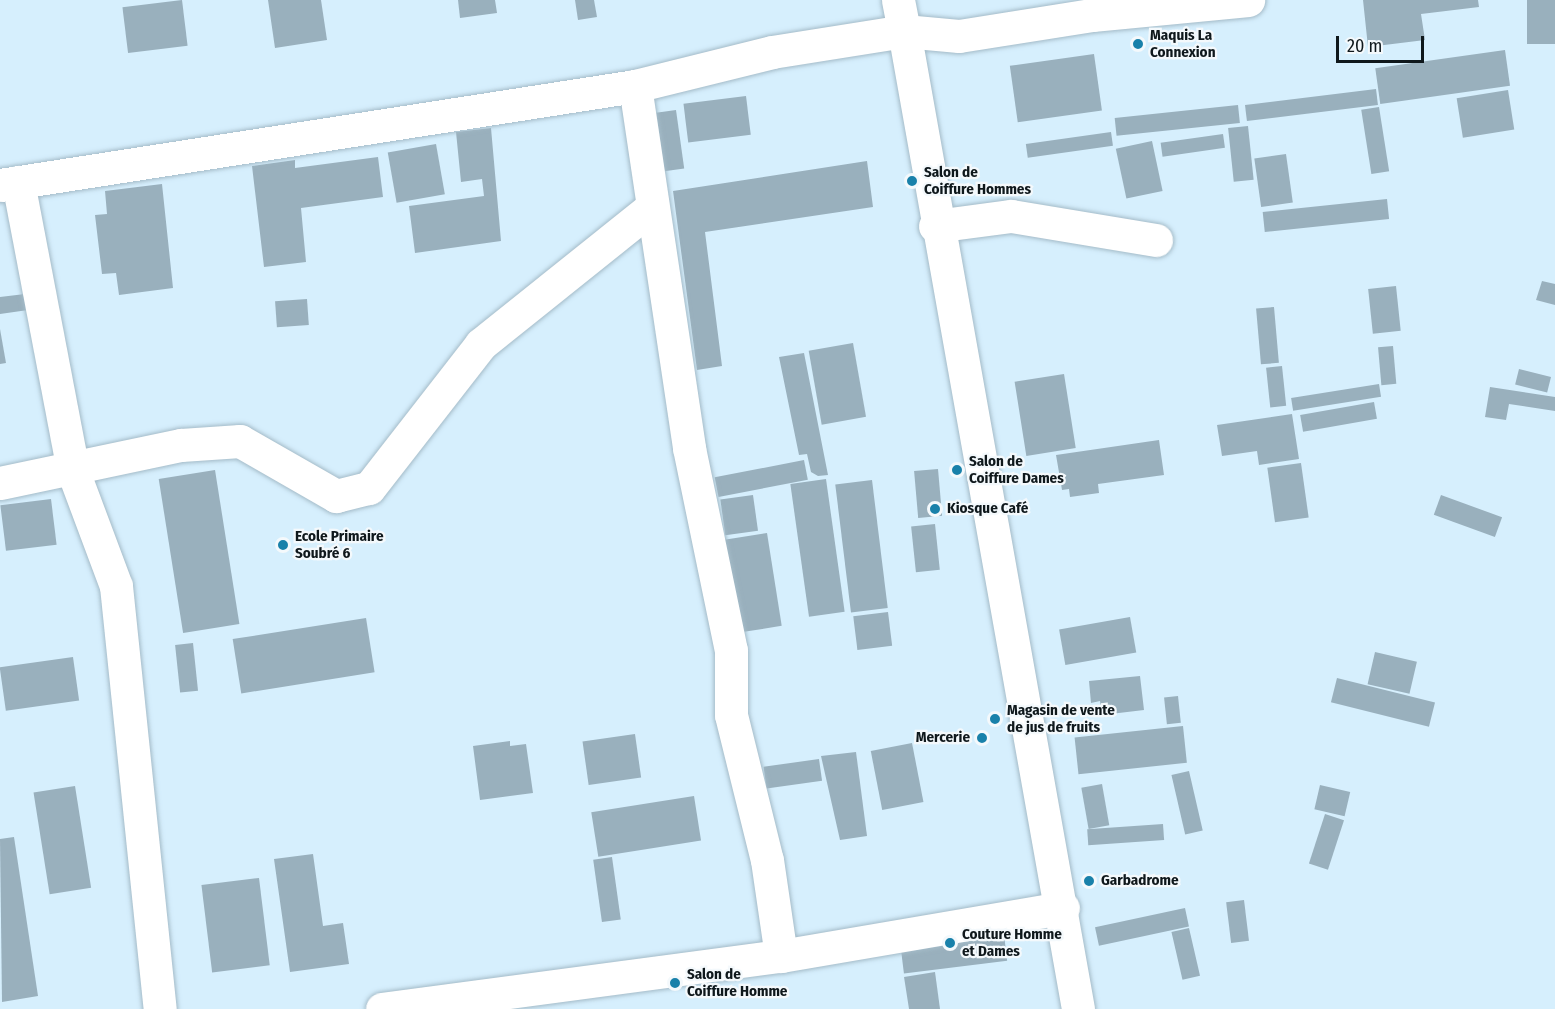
<!DOCTYPE html>
<html>
<head>
<meta charset="utf-8">
<style>
  body { margin:0 }
  #map { position:relative; width:1555px; height:1009px; overflow:hidden; background:#d6effd; font-family:"Fira Sans Condensed",sans-serif }
  div>[style] { position:absolute }
  [style*='--x'] { left:calc(var(--x)*1px); top:calc(var(--y)*1px); width:calc(var(--w)*1px); rotate:calc(var(--a)*1deg) }
  .building>* { inset:0; background:#99b0bd; transform-origin:0 0 }
  .roads { filter:drop-shadow(0 0 2px #a4bbc8) drop-shadow(0 0 2px #a4bbc8) }
  .minor>* { height:33px; margin:-16.5px; padding:0 16.5px; transform-origin:16.5px; border-radius:16.5px; background:#fff }
  .dots>* { width:16px; height:16px; translate:-50% -50%; box-sizing:border-box; border:3px solid #f4f9fc; border-radius:50% }
  span { translate:-50% -50%; white-space:nowrap; text-align:center; line-height:1.15; -webkit-text-stroke:4.5px #f4f9fc; paint-order:stroke }
  .poi-label { font-size:15px; color:#0f181c; font-weight:700 }
  .left { translate:0 -50%; text-align:left }
  .right { translate:-100% -50%; text-align:right }
  .scale { position:absolute; left:1336px; top:36px; width:88px; height:27px; box-sizing:border-box; border:3px solid #0f181c; border-top:0; padding-left:8px; font-size:18px; line-height:21px; white-space:nowrap; color:#0f181c; -webkit-text-stroke:4px #f4f9fc; paint-order:stroke }
</style>
</head>
<body>
<div id="map">
  <div class="building">
    <div style="left:182px;top:0;width:46px;height:60px;rotate:83deg"></div>
    <div style="clip-path:polygon(268px 0,321px 0,327px 40px,275px 48px)"></div>
    <div style="clip-path:polygon(458px 0,495px 0,497px 13px,460px 18px)"></div>
    <div style="clip-path:polygon(575px 0,594px 0,597px 17px,578px 20px)"></div>
    <div style="clip-path:polygon(1363px 0,1478px 0,1479px 7px,1421px 14px,1425px 40px,1368px 47px)"></div>
    <div style="left:1527px;top:0;width:28px;height:44px"></div>
    <div style="left:1505px;top:50px;width:36px;height:131px;rotate:82deg"></div>
    <div style="left:1094px;top:54px;width:57px;height:85px;rotate:82deg"></div>
    <div style="left:1376px;top:89px;width:16px;height:132px;rotate:83deg"></div>
    <div style="left:1508px;top:90px;width:40px;height:52px;rotate:81deg"></div>
    <div style="left:746px;top:96px;width:39px;height:63px;rotate:83deg"></div>
    <div style="left:1238px;top:105px;width:18px;height:124px;rotate:84deg"></div>
    <div style="left:1379px;top:107px;width:65px;height:18px;rotate:81deg"></div>
    <div style="left:676px;top:110px;width:59px;height:20px;rotate:82deg"></div>
    <div style="left:1248px;top:126px;width:54px;height:20px;rotate:84deg"></div>
    <div style="clip-path:polygon(491px 128px,501px 241px,415px 253px,409px 206px,484px 196px,482px 179px,461px 182px,456px 132px)"></div>
    <div style="left:1111px;top:132px;width:14px;height:86px;rotate:82deg"></div>
    <div style="left:1223px;top:134px;width:14px;height:63px;rotate:82deg"></div>
    <div style="left:1152px;top:141px;width:51px;height:37px;rotate:78deg"></div>
    <div style="left:436px;top:144px;width:51px;height:49px;rotate:80deg"></div>
    <div style="left:1286px;top:154px;width:49px;height:32px;rotate:82deg"></div>
    <div style="clip-path:polygon(378px 157px,383px 197px,301px 208px,306px 262px,264px 267px,252px 166px,295px 160px,295px 168px)"></div>
    <div style="clip-path:polygon(867px 161px,873px 207px,705px 232px,722px 366px,697px 370px,673px 191px)"></div>
    <div style="clip-path:polygon(162px 184px,173px 288px,119px 295px,116px 273px,102px 274px,95px 215px,107px 214px,105px 191px)"></div>
    <div style="left:1387px;top:199px;width:20px;height:125px;rotate:84deg"></div>
    <div style="clip-path:polygon(1542px 281px,1555px 284px,1555px 305px,1536px 300px)"></div>
    <div style="left:1396px;top:286px;width:45px;height:28px;rotate:84deg"></div>
    <div style="clip-path:polygon(25px 294px,28px 310px,0 314px,0 297px)"></div>
    <div style="left:307px;top:299px;width:26px;height:32px;rotate:86deg"></div>
    <div style="left:1274px;top:307px;width:56px;height:18px;rotate:85deg"></div>
    <div style="clip-path:polygon(0 329px,6px 363px,0 364px)"></div>
    <div style="left:853px;top:343px;width:75px;height:45px;rotate:80deg"></div>
    <div style="left:1393px;top:346px;width:38px;height:15px;rotate:85deg"></div>
    <div style="clip-path:polygon(804px 353px,828px 475px,818px 476px,811px 472px,807px 454px,799px 455px,779px 357px)"></div>
    <div style="left:1282px;top:366px;width:40px;height:16px;rotate:84deg"></div>
    <div style="left:1519px;top:369px;width:33px;height:16px;rotate:14deg"></div>
    <div style="left:1064px;top:374px;width:75px;height:50px;rotate:81deg"></div>
    <div style="left:1379px;top:384px;width:13px;height:89px;rotate:81deg"></div>
    <div style="clip-path:polygon(1490px 387px,1555px 397px,1555px 411px,1509px 404px,1506px 420px,1485px 417px)"></div>
    <div style="left:1374px;top:402px;width:17px;height:75px;rotate:80deg"></div>
    <div style="clip-path:polygon(1292px 414px,1299px 459px,1259px 465px,1257px 451px,1222px 456px,1217px 425px)"></div>
    <div style="clip-path:polygon(1159px 440px,1164px 475px,1098px 484px,1099px 493px,1070px 497px,1069px 489px,1062px 490px,1056px 455px)"></div>
    <div style="left:804px;top:460px;width:20px;height:91px;rotate:79deg"></div>
    <div style="left:1301px;top:463px;width:55px;height:34px;rotate:82deg"></div>
    <div style="left:938px;top:469px;width:47px;height:24px;rotate:85deg"></div>
    <div style="left:215px;top:470px;width:156px;height:57px;rotate:81deg"></div>
    <div style="left:826px;top:479px;width:134px;height:36px;rotate:82deg"></div>
    <div style="left:872px;top:480px;width:129px;height:37px;rotate:83deg"></div>
    <div style="left:753px;top:495px;width:36px;height:33px;rotate:82deg"></div>
    <div style="left:1441px;top:495px;width:65px;height:21px;rotate:20deg"></div>
    <div style="left:51px;top:499px;width:46px;height:51px;rotate:83deg"></div>
    <div style="left:935px;top:524px;width:46px;height:24px;rotate:84deg"></div>
    <div style="left:767px;top:533px;width:94px;height:43px;rotate:81deg"></div>
    <div style="left:888px;top:612px;width:34px;height:35px;rotate:83deg"></div>
    <div style="left:1130px;top:617px;width:36px;height:72px;rotate:80deg"></div>
    <div style="left:366px;top:618px;width:55px;height:135px;rotate:81deg"></div>
    <div style="left:193px;top:643px;width:48px;height:18px;rotate:84deg"></div>
    <div style="left:1375px;top:652px;width:43px;height:33px;rotate:13deg"></div>
    <div style="left:73px;top:657px;width:44px;height:74px;rotate:82deg"></div>
    <div style="clip-path:polygon(1140px 676px,1144px 710px,1102px 715px,1100px 701px,1091px 703px,1089px 681px)"></div>
    <div style="left:1337px;top:678px;width:101px;height:25px;rotate:14deg"></div>
    <div style="left:1178px;top:696px;width:27px;height:14px;rotate:84deg"></div>
    <div style="left:1183px;top:726px;width:37px;height:109px;rotate:84deg"></div>
    <div style="left:635px;top:734px;width:44px;height:53px;rotate:82deg"></div>
    <div style="clip-path:polygon(510px 741px,510px 746px,526px 744px,533px 793px,480px 800px,473px 746px)"></div>
    <div style="left:912px;top:743px;width:60px;height:42px;rotate:79deg"></div>
    <div style="clip-path:polygon(856px 752px,867px 836px,840px 840px,821px 756px)"></div>
    <div style="left:819px;top:759px;width:22px;height:56px;rotate:82deg"></div>
    <div style="left:1189px;top:771px;width:61px;height:18px;rotate:77deg"></div>
    <div style="left:1102px;top:784px;width:42px;height:21px;rotate:80deg"></div>
    <div style="left:1320px;top:785px;width:31px;height:25px;rotate:13deg"></div>
    <div style="left:75px;top:786px;width:103px;height:42px;rotate:81deg"></div>
    <div style="left:694px;top:796px;width:45px;height:104px;rotate:81deg"></div>
    <div style="left:1325px;top:814px;width:20px;height:52px;rotate:18deg"></div>
    <div style="left:1163px;top:824px;width:16px;height:76px;rotate:86deg"></div>
    <div style="clip-path:polygon(14px 837px,38px 996px,2px 1002px,0 839px)"></div>
    <div style="clip-path:polygon(313px 854px,323px 926px,343px 923px,349px 964px,290px 972px,274px 859px)"></div>
    <div style="left:612px;top:857px;width:63px;height:19px;rotate:82deg"></div>
    <div style="left:259px;top:878px;width:88px;height:58px;rotate:83deg"></div>
    <div style="left:1244px;top:900px;width:41px;height:18px;rotate:83deg"></div>
    <div style="left:1185px;top:908px;width:19px;height:92px;rotate:78deg"></div>
    <div style="left:1189px;top:928px;width:49px;height:18px;rotate:77deg"></div>
    <div style="left:1004px;top:935px;width:26px;height:104px;rotate:83deg"></div>
    <div style="clip-path:polygon(935px 972px,940px 1009px,909px 1009px,904px 977px)"></div>
  </div>
  <div class="roads">
    <div class="minor">
      <div style="--x:898;--y:0;--w:32;--a:79"></div>
      <div style="--x:904;--y:31;--w:55;--a:5.2"></div>
      <div style="--x:959;--y:36;--w:135;--a:-9"></div>
      <div style="--x:1092;--y:15;--w:157;--a:-5.5"></div>
      <div style="--x:635;--y:86;--w:366;--a:81.5"></div>
      <div style="--x:689;--y:448;--w:206;--a:78.3"></div>
      <div style="--x:731;--y:650;--w:65;--a:90"></div>
      <div style="--x:731;--y:715;--w:149;--a:76.1"></div>
      <div style="--x:767;--y:860;--w:97;--a:81.7"></div>
      <div style="--x:18;--y:182;--w:294;--a:79.2"></div>
      <div style="--x:73;--y:471;--w:123;--a:69.5"></div>
      <div style="--x:116;--y:586;--w:425;--a:84.1"></div>
      <div style="--x:0;--y:185;--w:643;--a:-8.86"></div>
      <div style="--x:635;--y:86;--w:141;--a:-13.9"></div>
      <div style="--x:772;--y:52;--w:134;--a:-9"></div>
      <div style="--x:904;--y:31;--w:993;--a:79.91"></div>
      <div style="--x:935;--y:226;--w:77;--a:-7.5"></div>
      <div style="--x:1011;--y:216;--w:147;--a:9.4"></div>
      <div style="--x:0;--y:483;--w:185;--a:-11.9"></div>
      <div style="--x:181;--y:445;--w:59;--a:-3.9"></div>
      <div style="--x:240;--y:441;--w:111;--a:29.8"></div>
      <div style="--x:336;--y:496;--w:34;--a:-14"></div>
      <div style="--x:369;--y:488;--w:182;--a:-52.1"></div>
      <div style="--x:481;--y:344;--w:219;--a:-38.7"></div>
      <div style="--x:382;--y:1009;--w:403;--a:-7.6"></div>
      <div style="--x:781;--y:956;--w:286;--a:-9.7"></div>
    </div>
  </div>
  <div class="dots">
    <div style="left:1138px;top:44px;background:#1981aa"></div>
    <div style="left:912px;top:181px;background:#1981aa"></div>
    <div style="left:957px;top:470px;background:#1981aa"></div>
    <div style="left:935px;top:509px;background:#1981aa"></div>
    <div style="left:283px;top:545px;background:#1981aa"></div>
    <div style="left:995px;top:719px;background:#1981aa"></div>
    <div style="left:982px;top:738px;background:#1981aa"></div>
    <div style="left:1089px;top:881px;background:#1981aa"></div>
    <div style="left:950px;top:943px;background:#1981aa"></div>
    <div style="left:675px;top:983px;background:#1981aa"></div>
  </div>
  <div class="poi-label">
    <span class="left" style="left:1150px;top:44px">Maquis La<br>Connexion</span>
    <span class="left" style="left:924px;top:181px">Salon de<br>Coiffure Hommes</span>
    <span class="left" style="left:969px;top:470px">Salon de<br>Coiffure Dames</span>
    <span class="left" style="left:947px;top:509px">Kiosque Café</span>
    <span class="left" style="left:295px;top:545px">Ecole Primaire<br>Soubré 6</span>
    <span class="left" style="left:1007px;top:719px">Magasin de vente<br>de jus de fruits</span>
    <span class="right" style="left:970px;top:738px">Mercerie</span>
    <span class="left" style="left:1101px;top:881px">Garbadrome</span>
    <span class="left" style="left:962px;top:943px">Couture Homme<br>et Dames</span>
    <span class="left" style="left:687px;top:983px">Salon de<br>Coiffure Homme</span>
  </div>
  <div class="scale">20 m</div>
</div>
</body>
</html>
